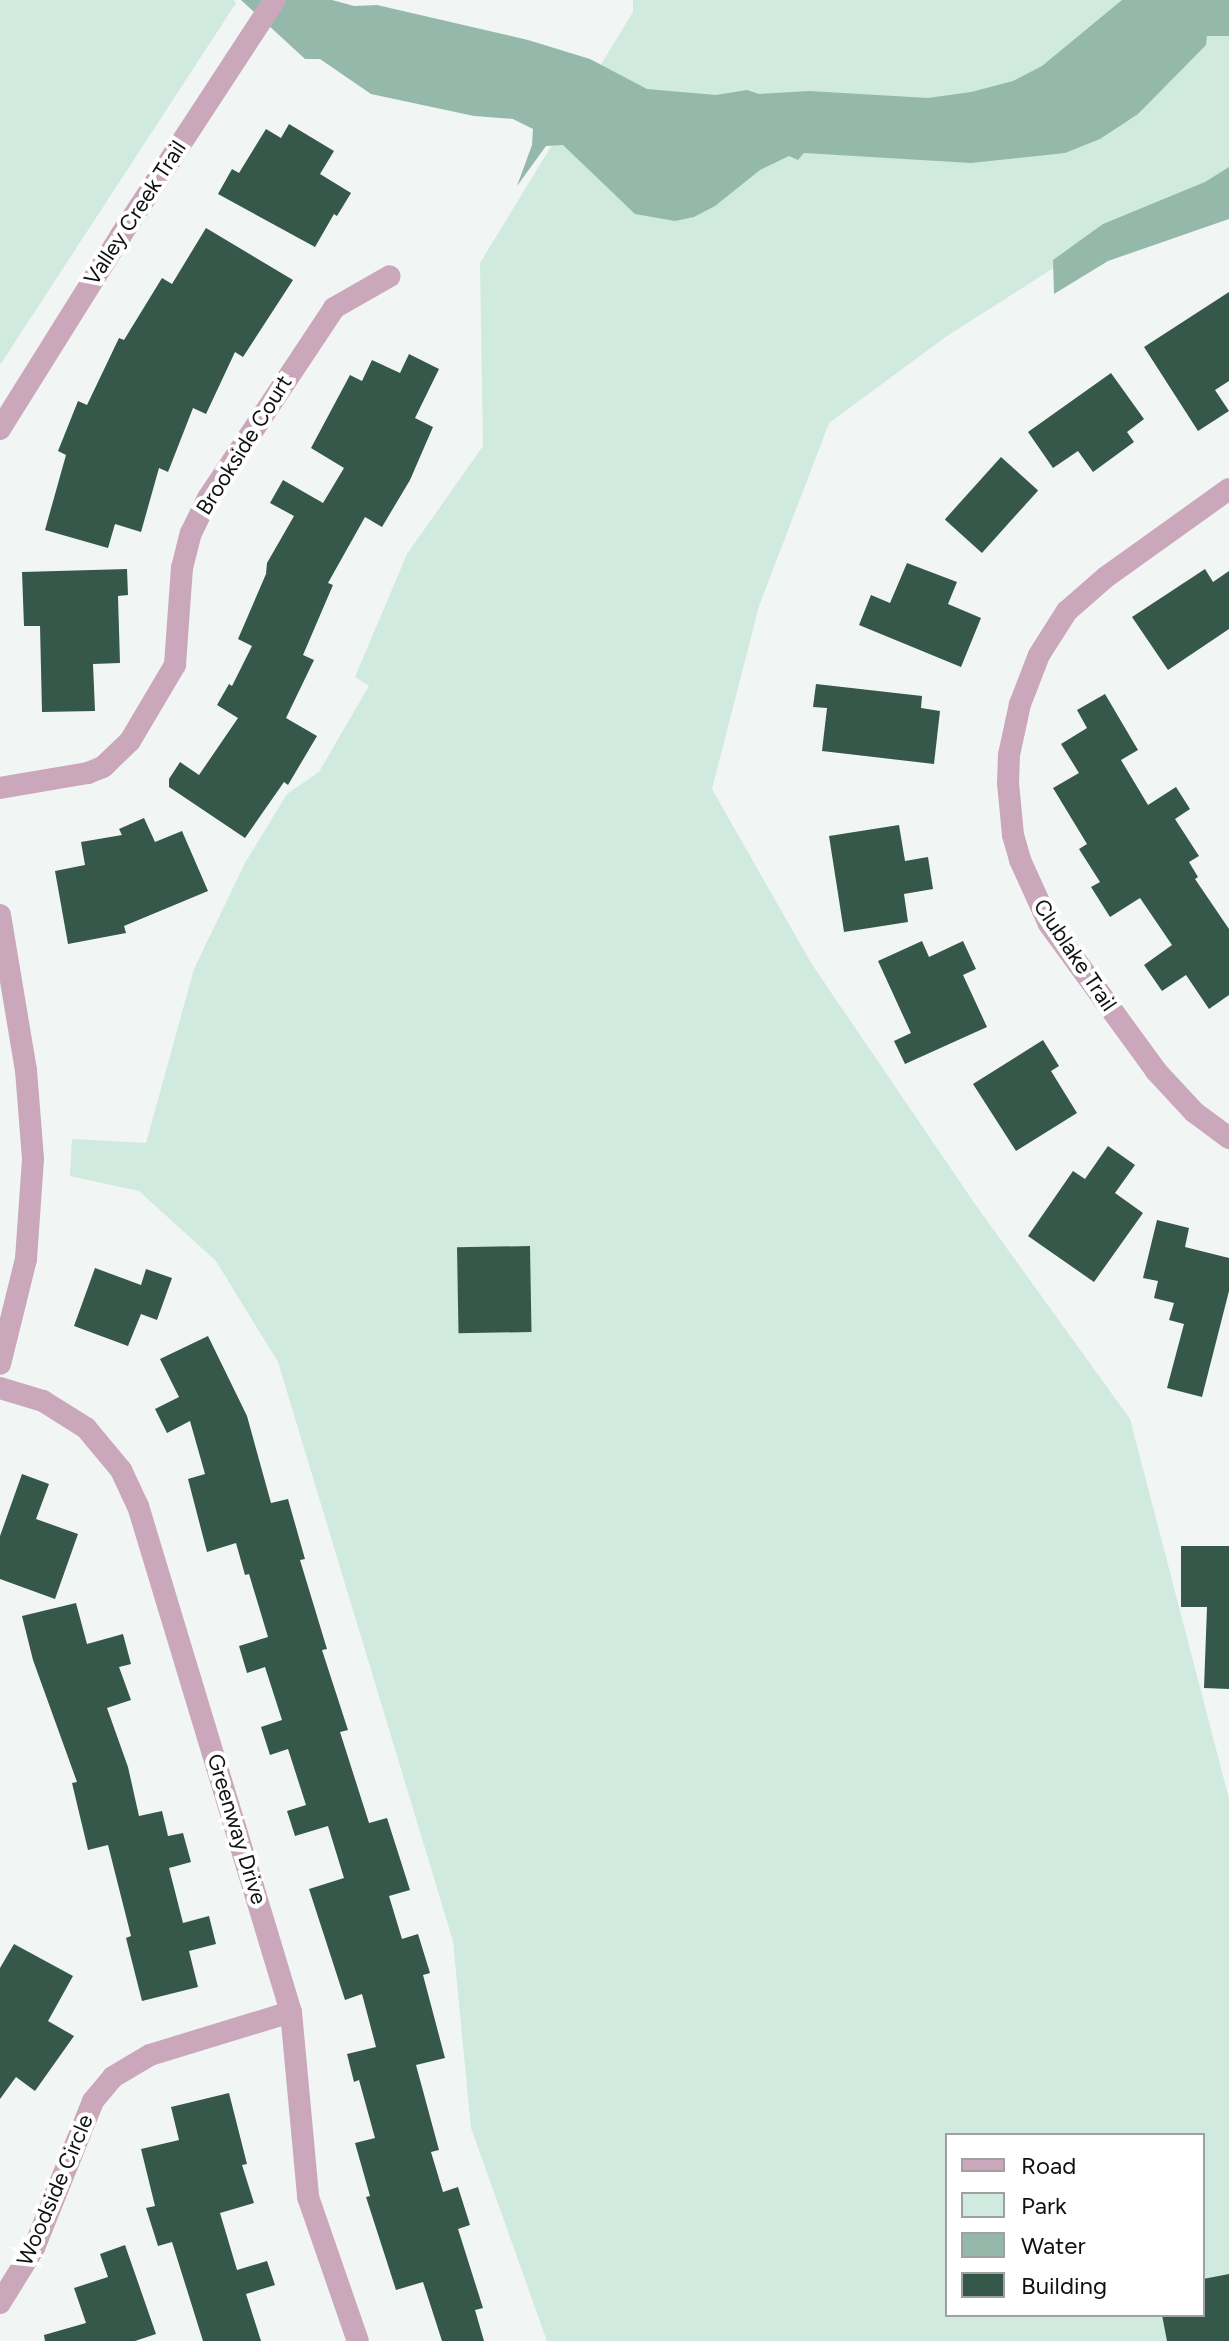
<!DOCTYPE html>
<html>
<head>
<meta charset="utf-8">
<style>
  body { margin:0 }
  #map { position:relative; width:1229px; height:2341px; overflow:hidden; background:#f1f5f3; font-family:Figtree,sans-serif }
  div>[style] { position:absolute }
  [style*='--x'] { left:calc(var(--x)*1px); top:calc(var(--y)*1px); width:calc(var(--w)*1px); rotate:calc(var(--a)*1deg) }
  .green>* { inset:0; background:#d0eadf }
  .water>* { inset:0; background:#94b9aa }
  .building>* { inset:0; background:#36584b; transform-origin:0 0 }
  .street>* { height:22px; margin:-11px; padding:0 11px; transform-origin:11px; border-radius:11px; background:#caa7ba }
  span { translate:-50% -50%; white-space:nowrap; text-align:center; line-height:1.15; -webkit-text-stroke:8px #fff; paint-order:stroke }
  .street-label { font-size:22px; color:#101111 }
  .legend { position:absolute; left:945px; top:2133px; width:260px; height:184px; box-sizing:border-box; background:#fff; border:2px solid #9fa0a0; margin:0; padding:10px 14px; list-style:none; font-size:24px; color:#101111 }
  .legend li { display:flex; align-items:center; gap:16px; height:40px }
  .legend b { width:40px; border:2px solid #9fa0a0 }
</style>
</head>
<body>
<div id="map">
  <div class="green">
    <div style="clip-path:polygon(0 0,233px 0,236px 3px,0 365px)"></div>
    <div style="clip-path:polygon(evenodd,633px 0,1229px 0,1229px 204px,1063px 262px,947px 336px,829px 423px,759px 606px,712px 789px,811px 963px,975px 1204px,1130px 1419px,1229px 1799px,1229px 2341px,547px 2341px,471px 2128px,453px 1941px,278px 1362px,216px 1261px,139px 1191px,70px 1176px,72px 1139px,146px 1143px,194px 969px,245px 863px,287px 794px,319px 772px,369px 686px,355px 677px,407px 554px,483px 446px,480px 263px,633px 12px,633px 0,947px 2135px,1203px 2135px,1203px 2315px,947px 2315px,947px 2135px)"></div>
  </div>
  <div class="water">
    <div style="clip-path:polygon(241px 0,332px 0,354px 6px,377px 5px,528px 40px,590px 59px,647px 89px,716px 95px,747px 90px,759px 94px,809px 91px,928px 98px,971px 92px,1013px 81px,1042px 66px,1122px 0,1229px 0,1229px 36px,1207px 36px,1206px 45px,1138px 114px,1100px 139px,1065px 153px,971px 163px,804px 153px,798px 160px,789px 156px,760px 170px,715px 206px,694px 217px,675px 221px,635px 214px,563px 145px,546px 146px,517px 186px,532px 145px,533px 129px,513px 119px,474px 116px,371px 94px,320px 59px,305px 59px)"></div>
    <div style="clip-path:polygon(1229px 167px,1229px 219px,1108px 261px,1054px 294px,1053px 260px,1103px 224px,1205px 182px)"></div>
  </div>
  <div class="building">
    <div style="clip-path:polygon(289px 124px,334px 151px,320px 174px,351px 193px,337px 216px,334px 214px,315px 247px,218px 194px,232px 169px,239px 173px,266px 129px,281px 138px)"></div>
    <div style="clip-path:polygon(206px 228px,293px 280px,243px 357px,235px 352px,206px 414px,193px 408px,168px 472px,159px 468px,141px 532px,115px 524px,108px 548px,45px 530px,66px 455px,58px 451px,78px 401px,87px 405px,119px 338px,124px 340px,162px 278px,172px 284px)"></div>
    <div style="clip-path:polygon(1229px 292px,1229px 381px,1215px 390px,1229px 411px,1198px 431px,1144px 347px)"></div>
    <div style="clip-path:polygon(409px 354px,439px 369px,415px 418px,433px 427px,410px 480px,382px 527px,365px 517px,328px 583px,333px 585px,303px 655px,314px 660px,286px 718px,317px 736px,288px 785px,284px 782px,245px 838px,169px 787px,169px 779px,180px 762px,199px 775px,238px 718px,217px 705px,229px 684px,232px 686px,252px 646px,238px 639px,266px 574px,267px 563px,294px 516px,270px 503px,283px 480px,323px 503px,344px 468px,311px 448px,350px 375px,362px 381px,372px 360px,400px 373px)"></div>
    <div style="clip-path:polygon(1111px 373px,1144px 419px,1127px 432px,1134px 442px,1093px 472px,1078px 451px,1053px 468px,1028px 432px)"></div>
    <div style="left:1001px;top:457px;width:50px;height:84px;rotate:42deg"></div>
    <div style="clip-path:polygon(907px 563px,957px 582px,948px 604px,981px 618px,961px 667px,859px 625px,871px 595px,890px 603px)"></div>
    <div style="clip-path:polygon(127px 569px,128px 595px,118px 596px,120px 663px,93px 664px,95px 711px,42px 712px,40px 626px,24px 626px,22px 572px)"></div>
    <div style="clip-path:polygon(1205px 569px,1213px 582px,1229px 571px,1229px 629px,1168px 670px,1132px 617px)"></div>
    <div style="clip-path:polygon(816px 684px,922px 696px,921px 708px,940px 711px,934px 764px,822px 751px,827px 708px,813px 707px)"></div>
    <div style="clip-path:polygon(1105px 694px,1138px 750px,1121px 760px,1148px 805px,1176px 787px,1190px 809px,1175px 819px,1199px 856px,1189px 862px,1198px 877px,1195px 879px,1229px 929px,1229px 995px,1209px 1009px,1186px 975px,1162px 991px,1144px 965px,1172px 945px,1140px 898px,1110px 917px,1091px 887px,1100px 882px,1079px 849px,1087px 844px,1053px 788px,1079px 773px,1061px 744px,1087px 728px,1077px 710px)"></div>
    <div style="clip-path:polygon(144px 818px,155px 842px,182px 831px,208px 891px,124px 926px,126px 933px,68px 944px,55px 871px,85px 865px,81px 842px,122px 835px,119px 829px)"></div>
    <div style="clip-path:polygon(899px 825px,905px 861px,928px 857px,933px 889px,904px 894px,908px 922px,844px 932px,829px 836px)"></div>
    <div style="clip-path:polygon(922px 941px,929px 957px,963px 941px,976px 969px,963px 975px,987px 1027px,905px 1064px,894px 1041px,911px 1033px,878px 961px)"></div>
    <div style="clip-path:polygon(1043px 1040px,1059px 1066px,1051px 1071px,1077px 1113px,1016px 1151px,973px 1084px)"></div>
    <div style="clip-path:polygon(1108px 1146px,1135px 1165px,1115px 1193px,1143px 1213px,1094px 1282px,1028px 1236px,1073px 1171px,1085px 1179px)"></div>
    <div style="clip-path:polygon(1157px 1220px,1189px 1228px,1185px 1247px,1229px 1258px,1229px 1291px,1202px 1397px,1167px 1388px,1184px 1324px,1169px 1320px,1174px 1303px,1154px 1298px,1158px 1281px,1143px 1278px)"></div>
    <div style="left:530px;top:1246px;width:86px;height:73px;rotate:89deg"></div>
    <div style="clip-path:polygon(95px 1268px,141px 1285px,146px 1269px,172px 1278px,157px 1320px,141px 1314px,128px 1346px,74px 1326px)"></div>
    <div style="clip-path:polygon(208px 1336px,247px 1416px,271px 1503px,288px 1499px,305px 1559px,300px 1560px,327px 1649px,322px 1650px,348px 1730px,340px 1732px,369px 1823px,387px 1818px,410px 1890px,389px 1896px,402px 1939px,418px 1934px,430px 1973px,423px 1975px,445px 2058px,416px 2065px,439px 2150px,431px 2152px,443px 2192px,458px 2187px,470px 2225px,458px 2229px,483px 2308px,475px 2310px,484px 2341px,442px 2341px,423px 2282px,396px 2290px,366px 2197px,370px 2196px,355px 2143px,375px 2138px,359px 2080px,354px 2082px,347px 2054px,376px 2047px,362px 1994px,345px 2000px,309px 1889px,344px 1878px,328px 1826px,295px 1836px,287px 1811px,306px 1805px,288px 1749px,270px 1755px,261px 1727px,282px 1720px,265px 1667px,247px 1673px,239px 1646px,268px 1637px,249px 1574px,245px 1575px,236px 1543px,207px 1552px,188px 1479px,205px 1474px,190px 1421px,167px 1433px,155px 1409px,179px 1397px,160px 1359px)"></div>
    <div style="clip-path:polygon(22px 1474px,49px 1484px,36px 1519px,78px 1534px,55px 1599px,0 1579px,0 1536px)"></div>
    <div style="clip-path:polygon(1181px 1546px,1229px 1546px,1229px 1689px,1204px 1688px,1207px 1607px,1181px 1607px)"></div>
    <div style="clip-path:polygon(76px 1603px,87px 1644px,123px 1634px,131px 1664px,119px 1667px,131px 1700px,107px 1708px,128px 1767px,139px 1816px,162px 1811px,168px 1836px,183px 1833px,191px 1862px,169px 1868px,183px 1923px,209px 1916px,216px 1944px,189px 1951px,198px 1987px,142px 2001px,126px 1938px,131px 1936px,108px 1845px,88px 1850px,72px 1783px,77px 1782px,33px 1660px,22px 1616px)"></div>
    <div style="clip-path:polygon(14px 1944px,73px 1976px,48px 2021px,74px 2036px,35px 2091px,16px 2077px,0 2099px,0 1968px)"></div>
    <div style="clip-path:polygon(229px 2093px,247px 2164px,242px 2165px,254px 2203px,220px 2213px,237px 2270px,267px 2261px,275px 2285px,246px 2294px,261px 2341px,203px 2341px,172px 2242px,158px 2246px,146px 2208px,155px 2206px,141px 2149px,179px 2140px,171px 2107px)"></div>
    <div style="clip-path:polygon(125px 2245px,156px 2334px,135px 2341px,45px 2341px,44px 2335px,86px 2323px,74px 2288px,108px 2277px,100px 2254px)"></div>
    <div style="clip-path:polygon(1229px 2274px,1229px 2341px,1167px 2341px,1162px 2315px,1203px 2315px,1203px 2279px)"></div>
  </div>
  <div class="street">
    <div style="--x:0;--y:429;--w:229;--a:-58"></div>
    <div style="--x:121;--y:235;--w:281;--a:-56.8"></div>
    <div style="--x:1229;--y:489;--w:151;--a:144.4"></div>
    <div style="--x:1106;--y:577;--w:52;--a:138.9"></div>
    <div style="--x:1067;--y:611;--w:52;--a:122.5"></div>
    <div style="--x:1039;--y:655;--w:53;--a:111.2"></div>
    <div style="--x:1020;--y:704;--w:52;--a:102.2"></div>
    <div style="--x:1009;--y:755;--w:28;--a:92"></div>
    <div style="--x:1008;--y:783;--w:52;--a:84.5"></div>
    <div style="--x:1013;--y:835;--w:26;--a:74"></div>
    <div style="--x:1020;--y:860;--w:70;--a:65.6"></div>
    <div style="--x:1049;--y:924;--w:182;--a:53.9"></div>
    <div style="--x:1156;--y:1071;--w:56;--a:47.2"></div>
    <div style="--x:1194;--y:1112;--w:44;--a:36.6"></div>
    <div style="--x:0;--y:788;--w:89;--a:-9.7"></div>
    <div style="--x:88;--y:773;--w:16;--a:-22"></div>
    <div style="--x:103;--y:767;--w:37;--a:-44"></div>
    <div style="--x:130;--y:741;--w:88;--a:-59.4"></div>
    <div style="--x:175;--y:665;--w:97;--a:-85.9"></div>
    <div style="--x:182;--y:568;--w:36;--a:-76"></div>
    <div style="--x:191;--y:533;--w:39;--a:-64"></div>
    <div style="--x:208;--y:498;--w:228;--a:-56.4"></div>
    <div style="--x:334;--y:308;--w:64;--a:-29.7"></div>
    <div style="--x:0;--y:915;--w:157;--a:80.5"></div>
    <div style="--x:26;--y:1070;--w:89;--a:85.5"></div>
    <div style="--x:33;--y:1159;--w:100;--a:94"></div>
    <div style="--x:26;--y:1259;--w:108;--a:103.9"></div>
    <div style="--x:0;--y:1388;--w:45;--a:16.8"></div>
    <div style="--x:43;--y:1401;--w:51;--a:32.1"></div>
    <div style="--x:86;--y:1428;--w:55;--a:50.2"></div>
    <div style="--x:121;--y:1470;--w:40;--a:65"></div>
    <div style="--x:138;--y:1506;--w:529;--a:73.18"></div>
    <div style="--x:291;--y:2012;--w:186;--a:84.7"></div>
    <div style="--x:308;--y:2197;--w:152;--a:70.9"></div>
    <div style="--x:0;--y:2303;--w:65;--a:-58.3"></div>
    <div style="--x:34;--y:2248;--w:158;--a:-68.1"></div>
    <div style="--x:93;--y:2101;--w:31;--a:-50"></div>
    <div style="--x:113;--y:2077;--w:43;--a:-30.7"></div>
    <div style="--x:150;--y:2055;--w:147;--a:-17"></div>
  </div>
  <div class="street-label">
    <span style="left:135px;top:213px;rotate:-57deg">Valley Creek Trail</span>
    <span style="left:244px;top:445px;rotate:-58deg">Brookside Court</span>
    <span style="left:1075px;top:955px;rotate:56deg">Clublake Trail</span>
    <span style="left:237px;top:1829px;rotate:73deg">Greenway Drive</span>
    <span style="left:55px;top:2190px;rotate:-67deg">Woodside Circle</span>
  </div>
  <ul class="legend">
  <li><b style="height:10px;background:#caa7ba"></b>Road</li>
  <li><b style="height:22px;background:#d0eadf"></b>Park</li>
  <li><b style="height:22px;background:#94b9aa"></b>Water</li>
  <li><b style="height:22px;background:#36584b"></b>Building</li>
  </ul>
</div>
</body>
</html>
